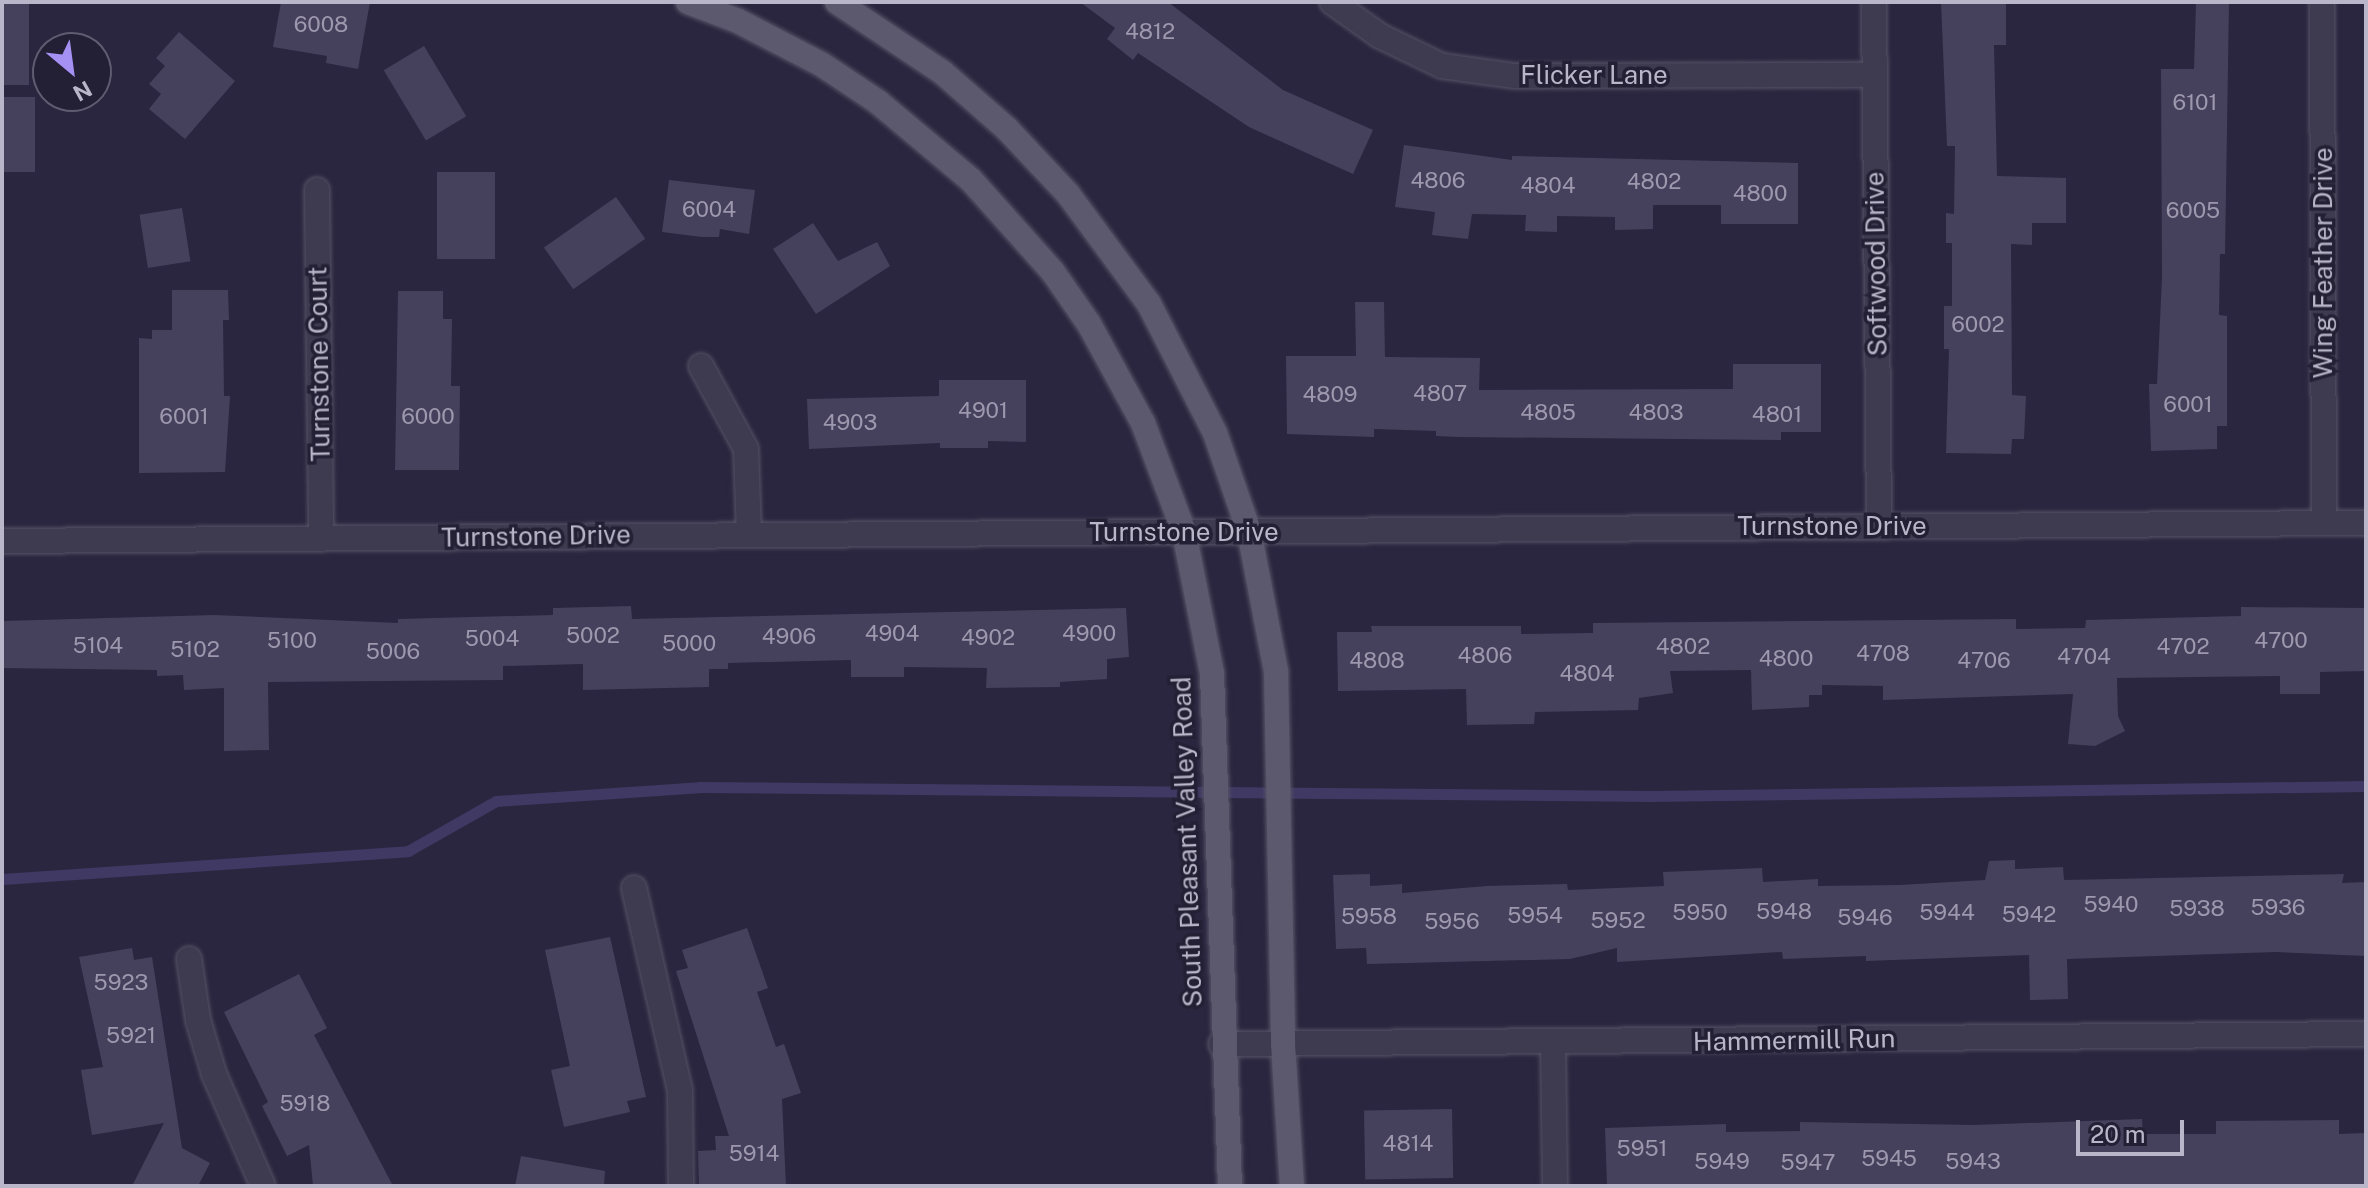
<!DOCTYPE html>
<html>
<head>
<meta charset="utf-8">
<style>
  body { margin:0 }
  #map { position:relative; width:2368px; height:1188px; overflow:hidden; background:#2a263f; font-family:"Public Sans",sans-serif }
  div>[style] { position:absolute }
  [style*='--x'] { left:calc(var(--x)*1px); top:calc(var(--y)*1px); width:calc(var(--w)*1px); rotate:calc(var(--a)*1deg) }
  .stream>* { height:11px; margin:-5.5px; padding:0 5.5px; transform-origin:5.5px; border-radius:5.5px; background:#403963 }
  .building>* { inset:0; background:#45405c; transform-origin:0 0 }
  .roads { filter:drop-shadow(0 0 2px #565266) drop-shadow(0 0 2px #565266) }
  .minor>* { height:24px; margin:-12px; padding:0 12px; transform-origin:12px; border-radius:12px; background:#3e3a4f }
  .major>* { height:24px; margin:-12px; padding:0 12px; transform-origin:12px; border-radius:12px; background:#5c586e }
  span { translate:-50% -50%; white-space:nowrap; text-align:center; line-height:1.15; -webkit-text-stroke:7px #231f34; paint-order:stroke }
  .number-label { font-size:22px; color:#9d98ae }
  .number-label span { -webkit-text-stroke-width:0 }
  .street-label { font-size:26px; color:#bab6c9 }
  .frame { position:absolute; inset:0; border:4px solid #bab6c9; pointer-events:none }
  .north { position:absolute; left:32px; top:32px; width:80px; height:80px; box-sizing:border-box; background:#231f34; border:2px solid #5f5b70; border-radius:50%; rotate:151deg; font-size:22px; font-weight:700; line-height:32px; text-align:center; color:#bab6c9 }
  .north::after { content:''; display:block; margin:auto; width:28px; height:36px; background:#a590f4; clip-path:polygon(50% 0,100% 100%,50% 72%,0 100%) }
  .scale { position:absolute; left:2076px; top:1120px; width:108px; height:36px; box-sizing:border-box; border:4px solid #bab6c9; border-top:0; padding-left:10px; font-size:24px; line-height:28px; white-space:nowrap; color:#bab6c9; -webkit-text-stroke:6px #231f34; paint-order:stroke }
</style>
</head>
<body>
<div id="map">
  <div class="stream">
    <div style="--x:2;--y:879;--w:407;--a:-3.9"></div>
    <div style="--x:408;--y:851;--w:101;--a:-29.6"></div>
    <div style="--x:496;--y:801;--w:203;--a:-3.9"></div>
    <div style="--x:699;--y:787;--w:951;--a:0.54"></div>
    <div style="--x:1650;--y:796;--w:716;--a:-0.8"></div>
  </div>
  <div class="building">
    <div style="clip-path:polygon(281px 2px,370px 2px,358px 69px,326px 63px,327px 56px,273px 47px)"></div>
    <div style="clip-path:polygon(1080px 2px,1168px 2px,1283px 90px,1373px 130px,1353px 174px,1249px 127px,1138px 53px,1133px 60px,1107px 39px,1115px 28px)"></div>
    <div style="clip-path:polygon(1941px 2px,2006px 2px,2006px 45px,1994px 45px,1997px 176px,2066px 178px,2066px 223px,2032px 223px,2032px 245px,2011px 244px,2012px 395px,2026px 396px,2024px 439px,2012px 439px,2011px 454px,1946px 453px,1949px 349px,1944px 349px,1944px 306px,1952px 306px,1952px 243px,1946px 243px,1946px 213px,1954px 214px,1955px 146px,1947px 146px)"></div>
    <div style="clip-path:polygon(2196px 2px,2229px 2px,2225px 254px,2220px 254px,2219px 315px,2227px 316px,2227px 426px,2217px 426px,2217px 449px,2151px 451px,2149px 384px,2157px 384px,2162px 278px,2161px 69px,2194px 69px)"></div>
    <div style="left:2px;top:3px;width:27px;height:82px"></div>
    <div style="clip-path:polygon(179px 32px,235px 81px,185px 139px,149px 109px,161px 94px,149px 84px,165px 66px,156px 58px)"></div>
    <div style="left:424px;top:46px;width:82px;height:47px;rotate:59deg"></div>
    <div style="left:2px;top:97px;width:33px;height:75px"></div>
    <div style="clip-path:polygon(1404px 145px,1512px 160px,1512px 156px,1798px 163px,1798px 224px,1721px 224px,1721px 205px,1653px 205px,1653px 229px,1615px 230px,1615px 217px,1557px 216px,1557px 232px,1525px 231px,1526px 215px,1472px 214px,1468px 239px,1432px 235px,1435px 212px,1395px 207px)"></div>
    <div style="left:495px;top:172px;width:87px;height:58px;rotate:90deg"></div>
    <div style="clip-path:polygon(669px 180px,755px 190px,749px 234px,720px 229px,719px 237px,702px 237px,662px 232px)"></div>
    <div style="left:616px;top:197px;width:51px;height:88px;rotate:55deg"></div>
    <div style="left:182px;top:208px;width:54px;height:43px;rotate:81deg"></div>
    <div style="clip-path:polygon(813px 223px,838px 261px,877px 242px,890px 266px,816px 314px,773px 249px)"></div>
    <div style="clip-path:polygon(172px 290px,228px 290px,229px 320px,223px 320px,224px 396px,230px 396px,225px 472px,139px 473px,139px 338px,152px 339px,152px 330px,172px 330px)"></div>
    <div style="clip-path:polygon(398px 291px,443px 291px,443px 319px,452px 319px,451px 386px,460px 386px,459px 470px,395px 470px)"></div>
    <div style="clip-path:polygon(1355px 302px,1384px 302px,1385px 357px,1480px 358px,1479px 390px,1733px 389px,1733px 364px,1821px 364px,1821px 432px,1781px 432px,1781px 440px,1458px 437px,1436px 436px,1436px 431px,1374px 429px,1374px 437px,1287px 434px,1286px 356px,1356px 356px)"></div>
    <div style="clip-path:polygon(939px 380px,1026px 380px,1026px 442px,988px 441px,988px 448px,940px 448px,940px 443px,809px 449px,807px 399px,939px 396px)"></div>
    <div style="clip-path:polygon(631px 606px,632px 619px,1126px 608px,1129px 657px,1107px 659px,1107px 679px,1060px 682px,1060px 687px,986px 688px,987px 668px,904px 667px,904px 677px,851px 677px,851px 660px,728px 663px,728px 669px,709px 669px,709px 687px,583px 690px,583px 664px,503px 666px,503px 680px,268px 682px,269px 750px,224px 751px,224px 688px,184px 690px,183px 675px,157px 676px,157px 670px,2px 668px,2px 621px,214px 615px,398px 623px,398px 619px,553px 615px,553px 608px)"></div>
    <div style="clip-path:polygon(2241px 607px,2366px 608px,2366px 671px,2320px 672px,2320px 694px,2280px 694px,2280px 676px,2117px 678px,2118px 716px,2125px 731px,2095px 746px,2068px 744px,2073px 694px,1883px 700px,1883px 686px,1822px 685px,1822px 695px,1809px 695px,1809px 707px,1752px 710px,1751px 670px,1670px 671px,1673px 693px,1639px 698px,1638px 710px,1535px 712px,1534px 724px,1467px 725px,1466px 689px,1338px 691px,1337px 632px,1372px 632px,1371px 626px,1521px 626px,1521px 634px,1593px 633px,1593px 623px,2016px 619px,2016px 629px,2085px 628px,2086px 620px,2241px 616px)"></div>
    <div style="clip-path:polygon(2015px 860px,2015px 869px,2063px 867px,2064px 880px,2344px 874px,2342px 883px,2366px 882px,2366px 956px,2276px 952px,2067px 959px,2068px 999px,2030px 1000px,2029px 955px,1866px 961px,1866px 956px,1783px 959px,1782px 952px,1617px 962px,1617px 948px,1570px 959px,1367px 964px,1366px 948px,1336px 949px,1333px 875px,1370px 874px,1370px 886px,1402px 884px,1402px 893px,1487px 886px,1567px 884px,1568px 890px,1664px 886px,1663px 872px,1762px 868px,1763px 882px,1818px 879px,1818px 886px,1900px 885px,1985px 880px,1989px 861px)"></div>
    <div style="clip-path:polygon(747px 928px,768px 988px,757px 992px,776px 1047px,784px 1044px,801px 1093px,782px 1099px,786px 1186px,699px 1186px,698px 1151px,716px 1150px,715px 1136px,729px 1136px,676px 971px,688px 968px,682px 950px)"></div>
    <div style="clip-path:polygon(610px 937px,646px 1097px,627px 1101px,630px 1112px,564px 1127px,551px 1070px,570px 1066px,545px 950px)"></div>
    <div style="clip-path:polygon(132px 948px,134px 960px,152px 957px,182px 1148px,210px 1163px,198px 1186px,132px 1186px,164px 1123px,92px 1135px,81px 1070px,103px 1067px,79px 957px)"></div>
    <div style="clip-path:polygon(299px 974px,327px 1028px,314px 1035px,393px 1186px,313px 1186px,309px 1145px,287px 1156px,262px 1106px,268px 1102px,224px 1012px)"></div>
    <div style="left:1452px;top:1109px;width:69px;height:88px;rotate:89deg"></div>
    <div style="clip-path:polygon(2142px 1119px,2143px 1134px,2216px 1134px,2216px 1121px,2339px 1120px,2339px 1134px,2366px 1133px,2366px 1186px,1607px 1186px,1605px 1128px,1726px 1124px,1726px 1132px,1800px 1131px,1800px 1122px,1974px 1125px)"></div>
    <div style="clip-path:polygon(521px 1156px,605px 1171px,604px 1186px,515px 1186px)"></div>
  </div>
  <div class="roads">
    <div class="minor">
      <div style="--x:1332;--y:2;--w:59;--a:35.3"></div>
      <div style="--x:1380;--y:36;--w:69;--a:25.8"></div>
      <div style="--x:1442;--y:66;--w:74;--a:7.8"></div>
      <div style="--x:1515;--y:76;--w:359;--a:-0.2"></div>
      <div style="--x:1874;--y:2;--w:524;--a:89.45"></div>
      <div style="--x:2322;--y:2;--w:521;--a:89.78"></div>
      <div style="--x:317;--y:190;--w:349;--a:89.3"></div>
      <div style="--x:701;--y:366;--w:94;--a:61.5"></div>
      <div style="--x:746;--y:449;--w:85;--a:88"></div>
      <div style="--x:2;--y:541;--w:2364;--a:-0.44"></div>
      <div style="--x:634;--y:888;--w:207;--a:77.2"></div>
      <div style="--x:680;--y:1090;--w:96;--a:89.4"></div>
      <div style="--x:189;--y:959;--w:62;--a:81.6"></div>
      <div style="--x:198;--y:1020;--w:56;--a:73.5"></div>
      <div style="--x:214;--y:1074;--w:122;--a:66.4"></div>
      <div style="--x:1553;--y:1042;--w:144;--a:89.2"></div>
      <div style="--x:1221;--y:1044;--w:1145;--a:-0.5"></div>
    </div>
    <div class="major">
      <div style="--x:688;--y:2;--w:53;--a:20.8"></div>
      <div style="--x:738;--y:21;--w:93;--a:27.4"></div>
      <div style="--x:821;--y:64;--w:69;--a:33.7"></div>
      <div style="--x:878;--y:102;--w:121;--a:40"></div>
      <div style="--x:971;--y:180;--w:123;--a:48.3"></div>
      <div style="--x:1053;--y:272;--w:63;--a:55.3"></div>
      <div style="--x:1089;--y:324;--w:113;--a:61.4"></div>
      <div style="--x:1143;--y:423;--w:116;--a:69.4"></div>
      <div style="--x:1184;--y:532;--w:145;--a:78.8"></div>
      <div style="--x:1212;--y:674;--w:512;--a:87.99"></div>
      <div style="--x:837;--y:2;--w:126;--a:33.7"></div>
      <div style="--x:942;--y:72;--w:86;--a:41.2"></div>
      <div style="--x:1007;--y:129;--w:89;--a:46.8"></div>
      <div style="--x:1068;--y:194;--w:137;--a:53.6"></div>
      <div style="--x:1149;--y:304;--w:145;--a:62.9"></div>
      <div style="--x:1215;--y:433;--w:104;--a:70.9"></div>
      <div style="--x:1249;--y:531;--w:143;--a:79.1"></div>
      <div style="--x:1276;--y:671;--w:373;--a:88.9"></div>
      <div style="--x:1283;--y:1044;--w:142;--a:86.4"></div>
    </div>
  </div>
  <div class="number-label">
    <span style="left:321px;top:25px">6008</span>
    <span style="left:1150px;top:32px">4812</span>
    <span style="left:2195px;top:103px">6101</span>
    <span style="left:1438px;top:181px">4806</span>
    <span style="left:1654px;top:182px">4802</span>
    <span style="left:1548px;top:186px">4804</span>
    <span style="left:1760px;top:194px">4800</span>
    <span style="left:709px;top:210px">6004</span>
    <span style="left:2193px;top:211px">6005</span>
    <span style="left:1978px;top:325px">6002</span>
    <span style="left:1440px;top:394px">4807</span>
    <span style="left:1330px;top:395px">4809</span>
    <span style="left:2188px;top:405px">6001</span>
    <span style="left:983px;top:411px">4901</span>
    <span style="left:1548px;top:413px">4805</span>
    <span style="left:1656px;top:413px">4803</span>
    <span style="left:1777px;top:415px">4801</span>
    <span style="left:184px;top:417px">6001</span>
    <span style="left:428px;top:417px">6000</span>
    <span style="left:850px;top:423px">4903</span>
    <span style="left:892px;top:634px">4904</span>
    <span style="left:1089px;top:634px">4900</span>
    <span style="left:593px;top:636px">5002</span>
    <span style="left:789px;top:637px">4906</span>
    <span style="left:988px;top:638px">4902</span>
    <span style="left:492px;top:639px">5004</span>
    <span style="left:292px;top:641px">5100</span>
    <span style="left:2281px;top:641px">4700</span>
    <span style="left:689px;top:644px">5000</span>
    <span style="left:98px;top:646px">5104</span>
    <span style="left:1683px;top:647px">4802</span>
    <span style="left:2183px;top:647px">4702</span>
    <span style="left:195px;top:650px">5102</span>
    <span style="left:393px;top:652px">5006</span>
    <span style="left:1883px;top:654px">4708</span>
    <span style="left:1485px;top:656px">4806</span>
    <span style="left:2084px;top:657px">4704</span>
    <span style="left:1786px;top:659px">4800</span>
    <span style="left:1377px;top:661px">4808</span>
    <span style="left:1984px;top:661px">4706</span>
    <span style="left:1587px;top:674px">4804</span>
    <span style="left:2111px;top:905px">5940</span>
    <span style="left:2278px;top:908px">5936</span>
    <span style="left:2197px;top:909px">5938</span>
    <span style="left:1784px;top:912px">5948</span>
    <span style="left:1700px;top:913px">5950</span>
    <span style="left:1947px;top:913px">5944</span>
    <span style="left:2029px;top:915px">5942</span>
    <span style="left:1535px;top:916px">5954</span>
    <span style="left:1369px;top:917px">5958</span>
    <span style="left:1865px;top:918px">5946</span>
    <span style="left:1618px;top:921px">5952</span>
    <span style="left:1452px;top:922px">5956</span>
    <span style="left:121px;top:983px">5923</span>
    <span style="left:131px;top:1036px">5921</span>
    <span style="left:305px;top:1104px">5918</span>
    <span style="left:1408px;top:1144px">4814</span>
    <span style="left:1642px;top:1149px">5951</span>
    <span style="left:754px;top:1154px">5914</span>
    <span style="left:1889px;top:1159px">5945</span>
    <span style="left:1722px;top:1162px">5949</span>
    <span style="left:1973px;top:1162px">5943</span>
    <span style="left:1808px;top:1163px">5947</span>
  </div>
  <div class="street-label">
    <span style="left:1594px;top:75px">Flicker Lane</span>
    <span style="left:2323px;top:263px;rotate:-90deg">Wing Feather Drive</span>
    <span style="left:1876px;top:264px;rotate:-91deg">Softwood Drive</span>
    <span style="left:319px;top:364px;rotate:-91deg">Turnstone Court</span>
    <span style="left:1832px;top:526px">Turnstone Drive</span>
    <span style="left:1184px;top:532px">Turnstone Drive</span>
    <span style="left:536px;top:536px;rotate:-1deg">Turnstone Drive</span>
    <span style="left:1187px;top:842px;rotate:-92deg">South Pleasant Valley Road</span>
    <span style="left:1794px;top:1040px;rotate:-1deg">Hammermill Run</span>
  </div>
  <div class="frame"></div>
  <div class="north">N</div>
  <div class="scale">20 m</div>
</div>
</body>
</html>
